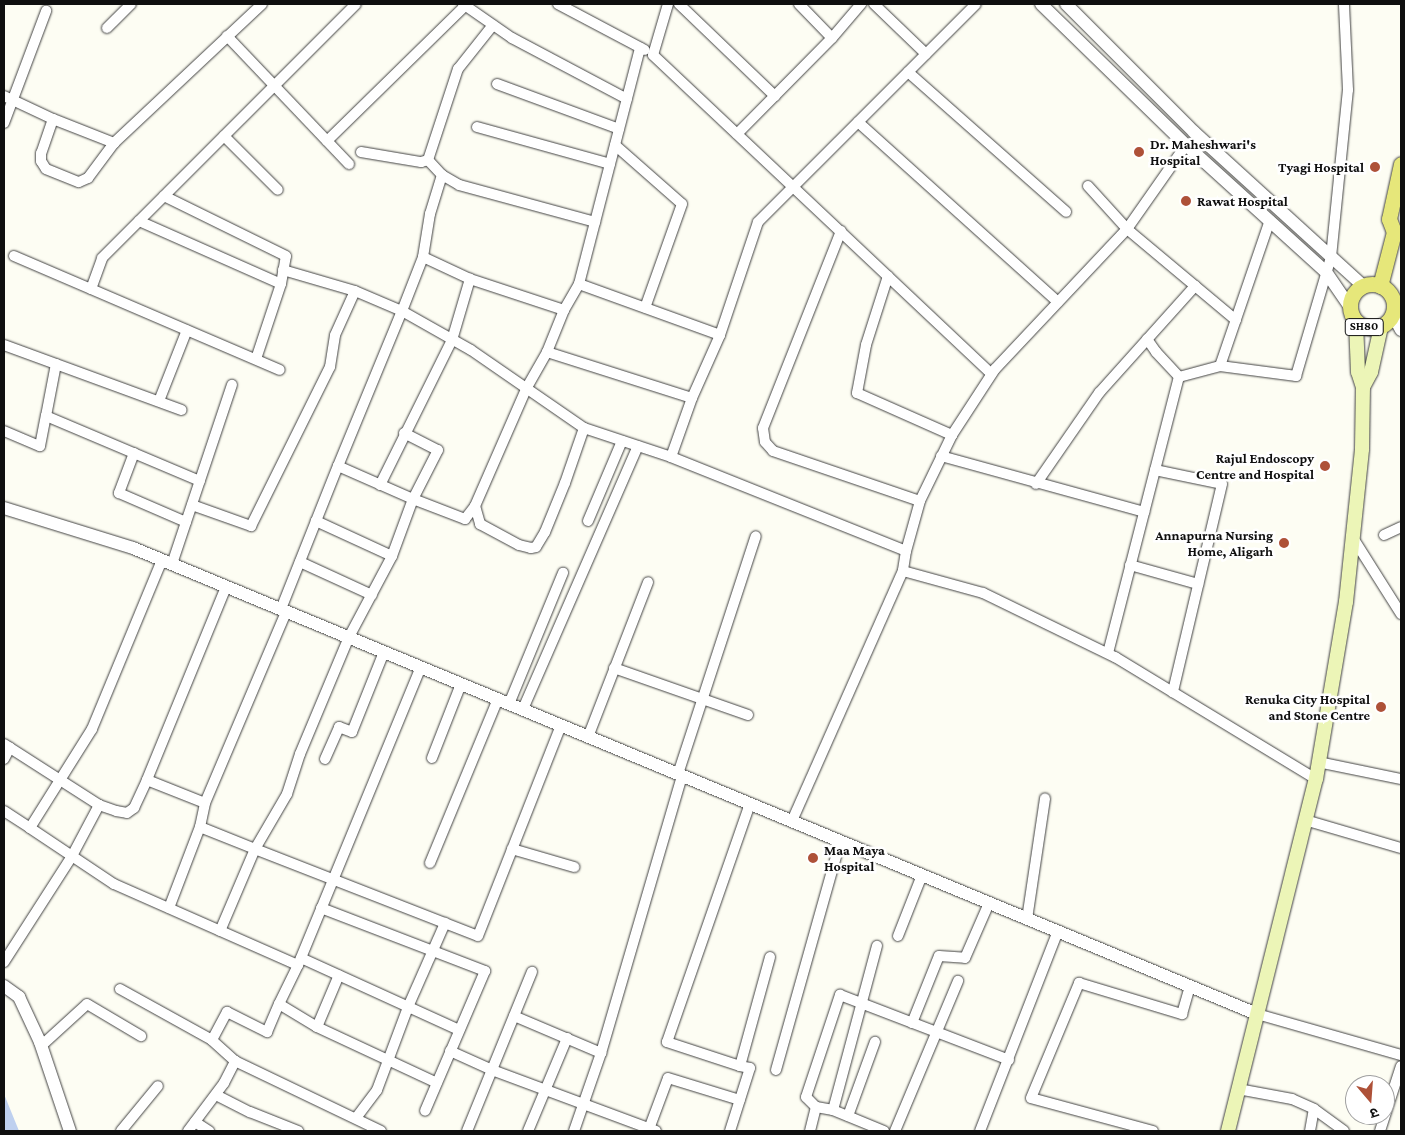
<!DOCTYPE html>
<html>
<head>
<meta charset="utf-8">
<style>
  body { margin:0 }
  #map { position:relative; width:1405px; height:1135px; overflow:hidden; background:#fdfdf3; font-family:"Crimson Pro","Noto Sans Devanagari",serif }
  div>[style] { position:absolute }
  [style*='--x'] { left:calc(var(--x)*1px); top:calc(var(--y)*1px); width:calc(var(--w)*1px); rotate:calc(var(--a)*1deg) }
  .water>* { inset:0; background:#bed0ef }
  .roads { filter:drop-shadow(0 0 1px #424242) drop-shadow(0 0 1px #424242) }
  .minor>* { height:10px; margin:-5px; padding:0 5px; transform-origin:5px; border-radius:5px; background:#fff }
  .tertiary>* { height:12px; margin:-6px; padding:0 6px; transform-origin:6px; border-radius:6px; background:#fff }
  .secondary>* { height:14px; margin:-7px; padding:0 7px; transform-origin:7px; border-radius:7px; background:#ecf5b7 }
  .primary>* { height:15px; margin:-7.5px; padding:0 7.5px; transform-origin:7.5px; border-radius:7.5px; background:#e6e77a }
  .primary>.ring { margin:-7.5px; padding:0; box-sizing:content-box; background:none; border:15px solid #e6e77a; border-radius:50% }
  .dots>* { width:14px; height:14px; translate:-50% -50%; box-sizing:border-box; border:2px solid #fff; border-radius:50% }
  span { translate:-50% -50%; white-space:nowrap; text-align:center; line-height:1.15; -webkit-text-stroke:5px #fff; paint-order:stroke }
  .shield-label span { padding:1px 4px; background:#fff; border:1px solid; border-radius:4px; -webkit-text-stroke-width:0 }
  .shield-label { font-size:12px; color:#0f0f0f; font-weight:700 }
  .poi-label { font-size:14px; color:#0f0f0f; font-weight:700 }
  .left { translate:0 -50%; text-align:left }
  .right { translate:-100% -50%; text-align:right }
  .frame { position:absolute; inset:0; border:5px solid #0f0f0f; pointer-events:none }
  .north { position:absolute; left:1345px; top:1075px; width:50px; height:50px; box-sizing:border-box; background:#fff; border:1px solid #9f9f9f; border-radius:50%; rotate:162deg; font-size:14px; font-weight:700; line-height:20px; text-align:center; color:#0f0f0f }
  .north::after { content:''; display:block; margin:auto; width:18px; height:22px; background:#ae5138; clip-path:polygon(50% 0,100% 100%,50% 72%,0 100%) }
</style>
</head>
<body>
<div id="map">
  <div class="water">
    <div style="clip-path:polygon(4px 1094px,19px 1131px,4px 1131px)"></div>
  </div>
  <div class="roads">
    <div class="minor">
      <div style="--x:463;--y:4;--w:60;--a:34.8"></div>
      <div style="--x:512;--y:38;--w:130;--a:27.9"></div>
      <div style="--x:558;--y:4;--w:98;--a:27.9"></div>
      <div style="--x:668;--y:4;--w:53;--a:106.4"></div>
      <div style="--x:653;--y:55;--w:465;--a:43.3"></div>
      <div style="--x:679;--y:4;--w:133;--a:43.8"></div>
      <div style="--x:799;--y:4;--w:47;--a:45.9"></div>
      <div style="--x:874;--y:4;--w:72;--a:43.9"></div>
      <div style="--x:107;--y:28;--w:34;--a:-45"></div>
      <div style="--x:227;--y:36;--w:177;--a:46.4"></div>
      <div style="--x:908;--y:72;--w:211;--a:41.5"></div>
      <div style="--x:497;--y:84;--w:130;--a:20.2"></div>
      <div style="--x:4;--y:96;--w:54;--a:25.1"></div>
      <div style="--x:53;--y:119;--w:36;--a:109"></div>
      <div style="--x:41;--y:153;--w:8;--a:90"></div>
      <div style="--x:41;--y:161;--w:9;--a:58"></div>
      <div style="--x:46;--y:169;--w:35;--a:22"></div>
      <div style="--x:79;--y:182;--w:10;--a:-24"></div>
      <div style="--x:88;--y:178;--w:44;--a:-53.4"></div>
      <div style="--x:114;--y:143;--w:203;--a:-43.2"></div>
      <div style="--x:53;--y:119;--w:66;--a:21.5"></div>
      <div style="--x:858;--y:122;--w:269;--a:42"></div>
      <div style="--x:4;--y:123;--w:120;--a:-69.4"></div>
      <div style="--x:477;--y:127;--w:138;--a:15.5"></div>
      <div style="--x:737;--y:134;--w:135;--a:-45.3"></div>
      <div style="--x:832;--y:38;--w:45;--a:-49.5"></div>
      <div style="--x:224;--y:136;--w:76;--a:45"></div>
      <div style="--x:327;--y:141;--w:193;--a:-44.4"></div>
      <div style="--x:615;--y:145;--w:89;--a:41.4"></div>
      <div style="--x:682;--y:204;--w:110;--a:109.6"></div>
      <div style="--x:1186;--y:145;--w:103;--a:125.1"></div>
      <div style="--x:1127;--y:229;--w:192;--a:133.3"></div>
      <div style="--x:995;--y:369;--w:79;--a:123.1"></div>
      <div style="--x:952;--y:435;--w:73;--a:115.9"></div>
      <div style="--x:920;--y:501;--w:52;--a:105.6"></div>
      <div style="--x:906;--y:551;--w:20;--a:99"></div>
      <div style="--x:903;--y:571;--w:83;--a:15.4"></div>
      <div style="--x:983;--y:593;--w:147;--a:25.9"></div>
      <div style="--x:1115;--y:657;--w:235;--a:31.3"></div>
      <div style="--x:361;--y:152;--w:61;--a:9.5"></div>
      <div style="--x:421;--y:162;--w:7;--a:-16"></div>
      <div style="--x:428;--y:160;--w:21;--a:47"></div>
      <div style="--x:442;--y:175;--w:20;--a:30"></div>
      <div style="--x:459;--y:185;--w:141;--a:15.2"></div>
      <div style="--x:428;--y:160;--w:96;--a:-71.8"></div>
      <div style="--x:458;--y:69;--w:56;--a:-51.5"></div>
      <div style="--x:1088;--y:186;--w:58;--a:47.8"></div>
      <div style="--x:1127;--y:229;--w:142;--a:39.9"></div>
      <div style="--x:139;--y:221;--w:155;--a:23.9"></div>
      <div style="--x:281;--y:284;--w:28;--a:-80"></div>
      <div style="--x:286;--y:256;--w:136;--a:-153.8"></div>
      <div style="--x:841;--y:231;--w:212;--a:111.6"></div>
      <div style="--x:763;--y:428;--w:14;--a:82"></div>
      <div style="--x:765;--y:442;--w:12;--a:48"></div>
      <div style="--x:773;--y:451;--w:155;--a:18.8"></div>
      <div style="--x:14;--y:256;--w:289;--a:23.2"></div>
      <div style="--x:423;--y:257;--w:44;--a:-80.8"></div>
      <div style="--x:430;--y:214;--w:41;--a:-72.9"></div>
      <div style="--x:283;--y:270;--w:75;--a:16.3"></div>
      <div style="--x:355;--y:291;--w:51;--a:23.1"></div>
      <div style="--x:402;--y:311;--w:58;--a:-68.7"></div>
      <div style="--x:423;--y:257;--w:52;--a:25.1"></div>
      <div style="--x:470;--y:279;--w:99;--a:18.3"></div>
      <div style="--x:888;--y:276;--w:72;--a:107.7"></div>
      <div style="--x:866;--y:345;--w:49;--a:100.6"></div>
      <div style="--x:857;--y:393;--w:104;--a:23.9"></div>
      <div style="--x:579;--y:284;--w:150;--a:19.9"></div>
      <div style="--x:91;--y:289;--w:33;--a:-70"></div>
      <div style="--x:102;--y:258;--w:359;--a:-45"></div>
      <div style="--x:1147;--y:339;--w:16;--a:55"></div>
      <div style="--x:1156;--y:352;--w:34;--a:47"></div>
      <div style="--x:4;--y:345;--w:189;--a:20.1"></div>
      <div style="--x:547;--y:352;--w:152;--a:17.6"></div>
      <div style="--x:256;--y:359;--w:79;--a:-71.6"></div>
      <div style="--x:1220;--y:366;--w:77;--a:7.5"></div>
      <div style="--x:1296;--y:376;--w:124;--a:-73.6"></div>
      <div style="--x:1331;--y:257;--w:168;--a:-84.2"></div>
      <div style="--x:1348;--y:90;--w:86;--a:-92.7"></div>
      <div style="--x:159;--y:401;--w:76;--a:-68.5"></div>
      <div style="--x:46;--y:416;--w:53;--a:-79.1"></div>
      <div style="--x:4;--y:431;--w:39;--a:23"></div>
      <div style="--x:40;--y:446;--w:31;--a:-79"></div>
      <div style="--x:46;--y:416;--w:167;--a:22.9"></div>
      <div style="--x:404;--y:433;--w:38;--a:27"></div>
      <div style="--x:438;--y:450;--w:55;--a:117"></div>
      <div style="--x:413;--y:499;--w:82;--a:-156.3"></div>
      <div style="--x:338;--y:466;--w:168;--a:-67.6"></div>
      <div style="--x:402;--y:311;--w:79;--a:29.5"></div>
      <div style="--x:471;--y:350;--w:137;--a:34.6"></div>
      <div style="--x:584;--y:428;--w:92;--a:18.4"></div>
      <div style="--x:671;--y:457;--w:253;--a:21.8"></div>
      <div style="--x:134;--y:453;--w:43;--a:110.6"></div>
      <div style="--x:119;--y:493;--w:73;--a:23.4"></div>
      <div style="--x:941;--y:456;--w:211;--a:15.4"></div>
      <div style="--x:671;--y:457;--w:63;--a:-70.4"></div>
      <div style="--x:692;--y:398;--w:69;--a:-66"></div>
      <div style="--x:720;--y:335;--w:119;--a:-71.4"></div>
      <div style="--x:758;--y:222;--w:308;--a:-45"></div>
      <div style="--x:1155;--y:470;--w:68;--a:11.8"></div>
      <div style="--x:1222;--y:484;--w:214;--a:103.3"></div>
      <div style="--x:1036;--y:484;--w:111;--a:-55.3"></div>
      <div style="--x:1099;--y:393;--w:144;--a:-48.1"></div>
      <div style="--x:380;--y:485;--w:162;--a:-63.6"></div>
      <div style="--x:452;--y:340;--w:64;--a:-73.6"></div>
      <div style="--x:192;--y:505;--w:63;--a:19.6"></div>
      <div style="--x:251;--y:526;--w:178;--a:-63.6"></div>
      <div style="--x:330;--y:367;--w:32;--a:-81"></div>
      <div style="--x:335;--y:335;--w:48;--a:-65.6"></div>
      <div style="--x:475;--y:506;--w:128;--a:-66.4"></div>
      <div style="--x:526;--y:389;--w:43;--a:-60.4"></div>
      <div style="--x:547;--y:352;--w:45;--a:-68"></div>
      <div style="--x:564;--y:310;--w:30;--a:-60"></div>
      <div style="--x:579;--y:284;--w:244;--a:-75.5"></div>
      <div style="--x:588;--y:521;--w:87;--a:-67"></div>
      <div style="--x:1384;--y:535;--w:19;--a:-25"></div>
      <div style="--x:1353;--y:538;--w:90;--a:57.7"></div>
      <div style="--x:392;--y:556;--w:61;--a:-69.8"></div>
      <div style="--x:413;--y:499;--w:56;--a:21"></div>
      <div style="--x:465;--y:519;--w:16;--a:-52"></div>
      <div style="--x:475;--y:506;--w:19;--a:74"></div>
      <div style="--x:480;--y:524;--w:44;--a:28.3"></div>
      <div style="--x:519;--y:545;--w:12;--a:14"></div>
      <div style="--x:531;--y:548;--w:5;--a:-11"></div>
      <div style="--x:536;--y:547;--w:17;--a:-59"></div>
      <div style="--x:545;--y:532;--w:53;--a:-67.8"></div>
      <div style="--x:565;--y:483;--w:58;--a:-70.9"></div>
      <div style="--x:162;--y:560;--w:183;--a:112.5"></div>
      <div style="--x:92;--y:729;--w:117;--a:122.1"></div>
      <div style="--x:30;--y:828;--w:101;--a:33.7"></div>
      <div style="--x:114;--y:884;--w:201;--a:23.8"></div>
      <div style="--x:298;--y:965;--w:322;--a:-67.6"></div>
      <div style="--x:300;--y:562;--w:79;--a:24.6"></div>
      <div style="--x:172;--y:564;--w:189;--a:-71.5"></div>
      <div style="--x:1130;--y:565;--w:71;--a:15.6"></div>
      <div style="--x:226;--y:587;--w:209;--a:112.3"></div>
      <div style="--x:147;--y:780;--w:62;--a:21.6"></div>
      <div style="--x:205;--y:803;--w:207;--a:-67"></div>
      <div style="--x:281;--y:609;--w:154;--a:-68.3"></div>
      <div style="--x:1108;--y:653;--w:285;--a:-75.6"></div>
      <div style="--x:1179;--y:377;--w:42;--a:-15"></div>
      <div style="--x:1220;--y:366;--w:154;--a:-71.1"></div>
      <div style="--x:614;--y:668;--w:142;--a:19.3"></div>
      <div style="--x:509;--y:704;--w:142;--a:-67.6"></div>
      <div style="--x:523;--y:709;--w:287;--a:-66.4"></div>
      <div style="--x:588;--y:737;--w:166;--a:-68.8"></div>
      <div style="--x:4;--y:744;--w:113;--a:32.7"></div>
      <div style="--x:99;--y:805;--w:18;--a:19"></div>
      <div style="--x:116;--y:811;--w:11;--a:10"></div>
      <div style="--x:127;--y:813;--w:9;--a:-36"></div>
      <div style="--x:134;--y:808;--w:31;--a:-65"></div>
      <div style="--x:432;--y:758;--w:79;--a:-68.6"></div>
      <div style="--x:4;--y:759;--w:13;--a:-63"></div>
      <div style="--x:325;--y:759;--w:35;--a:-66"></div>
      <div style="--x:339;--y:727;--w:14;--a:21"></div>
      <div style="--x:352;--y:732;--w:86;--a:-68.2"></div>
      <div style="--x:1318;--y:762;--w:85;--a:11.6"></div>
      <div style="--x:678;--y:774;--w:250;--a:-71.9"></div>
      <div style="--x:4;--y:811;--w:31;--a:33"></div>
      <div style="--x:1305;--y:820;--w:100;--a:16.3"></div>
      <div style="--x:792;--y:821;--w:274;--a:-66.1"></div>
      <div style="--x:200;--y:827;--w:59;--a:21.8"></div>
      <div style="--x:255;--y:849;--w:64;--a:-59.8"></div>
      <div style="--x:287;--y:794;--w:42;--a:-72"></div>
      <div style="--x:300;--y:754;--w:127;--a:-67.3"></div>
      <div style="--x:349;--y:637;--w:92;--a:-62"></div>
      <div style="--x:392;--y:556;--w:84;--a:-155.3"></div>
      <div style="--x:512;--y:849;--w:65;--a:16.2"></div>
      <div style="--x:430;--y:863;--w:178;--a:-67.5"></div>
      <div style="--x:169;--y:908;--w:87;--a:-69.1"></div>
      <div style="--x:200;--y:827;--w:25;--a:-78"></div>
      <div style="--x:321;--y:908;--w:176;--a:21"></div>
      <div style="--x:485;--y:971;--w:152;--a:113.2"></div>
      <div style="--x:1027;--y:919;--w:122;--a:-81.5"></div>
      <div style="--x:220;--y:931;--w:89;--a:-66.9"></div>
      <div style="--x:255;--y:849;--w:239;--a:21.3"></div>
      <div style="--x:478;--y:936;--w:227;--a:-68.5"></div>
      <div style="--x:898;--y:936;--w:66;--a:-68.5"></div>
      <div style="--x:301;--y:958;--w:174;--a:24.5"></div>
      <div style="--x:4;--y:962;--w:126;--a:-57.3"></div>
      <div style="--x:72;--y:856;--w:58;--a:-62.1"></div>
      <div style="--x:120;--y:989;--w:105;--a:29"></div>
      <div style="--x:279;--y:1004;--w:43;--a:-64"></div>
      <div style="--x:1257;--y:1014;--w:150;--a:15.9"></div>
      <div style="--x:514;--y:1016;--w:95;--a:23"></div>
      <div style="--x:912;--y:1023;--w:72;--a:-68.1"></div>
      <div style="--x:939;--y:956;--w:26;--a:4"></div>
      <div style="--x:965;--y:958;--w:60;--a:-66.4"></div>
      <div style="--x:317;--y:1027;--w:56;--a:-67.1"></div>
      <div style="--x:41;--y:1046;--w:62;--a:-42.4"></div>
      <div style="--x:87;--y:1004;--w:63;--a:30.7"></div>
      <div style="--x:450;--y:1051;--w:46;--a:24.3"></div>
      <div style="--x:492;--y:1070;--w:175;--a:20.4"></div>
      <div style="--x:740;--y:1066;--w:77;--a:-161.8"></div>
      <div style="--x:667;--y:1042;--w:252;--a:-70.8"></div>
      <div style="--x:776;--y:1070;--w:236;--a:-74.3"></div>
      <div style="--x:1238;--y:1089;--w:55;--a:10.5"></div>
      <div style="--x:1292;--y:1099;--w:24;--a:24"></div>
      <div style="--x:1314;--y:1109;--w:37;--a:36"></div>
      <div style="--x:216;--y:1095;--w:38;--a:27"></div>
      <div style="--x:250;--y:1112;--w:52;--a:21.6"></div>
      <div style="--x:833;--y:1110;--w:170;--a:-75"></div>
      <div style="--x:848;--y:1116;--w:79;--a:-70"></div>
      <div style="--x:356;--y:1118;--w:35;--a:-53"></div>
      <div style="--x:377;--y:1090;--w:89;--a:-69.5"></div>
      <div style="--x:408;--y:1007;--w:92;--a:-66.2"></div>
      <div style="--x:195;--y:1122;--w:17;--a:33"></div>
      <div style="--x:649;--y:1129;--w:54;--a:-69.6"></div>
      <div style="--x:668;--y:1078;--w:75;--a:17"></div>
      <div style="--x:121;--y:1131;--w:58;--a:-50.6"></div>
      <div style="--x:188;--y:1131;--w:60;--a:-53.1"></div>
      <div style="--x:224;--y:1083;--w:25;--a:-63"></div>
      <div style="--x:381;--y:1131;--w:162;--a:-154.4"></div>
      <div style="--x:235;--y:1061;--w:31;--a:-138"></div>
      <div style="--x:212;--y:1040;--w:32;--a:-62"></div>
      <div style="--x:227;--y:1012;--w:45;--a:26.6"></div>
      <div style="--x:267;--y:1032;--w:30;--a:-67"></div>
      <div style="--x:279;--y:1004;--w:44;--a:31.2"></div>
      <div style="--x:317;--y:1027;--w:132;--a:25"></div>
      <div style="--x:467;--y:1131;--w:172;--a:-67.8"></div>
      <div style="--x:528;--y:1131;--w:101;--a:-67.2"></div>
      <div style="--x:574;--y:1131;--w:83;--a:-70.9"></div>
      <div style="--x:601;--y:1053;--w:289;--a:-73.7"></div>
      <div style="--x:730;--y:1131;--w:66;--a:-72.4"></div>
      <div style="--x:750;--y:1068;--w:10;--a:-169"></div>
      <div style="--x:740;--y:1066;--w:113;--a:-74.6"></div>
      <div style="--x:810;--y:1131;--w:25;--a:-76"></div>
      <div style="--x:884;--y:1131;--w:55;--a:-157.6"></div>
      <div style="--x:833;--y:1110;--w:17;--a:-170"></div>
      <div style="--x:816;--y:1107;--w:14;--a:-135"></div>
      <div style="--x:806;--y:1097;--w:108;--a:-71.6"></div>
      <div style="--x:840;--y:995;--w:181;--a:21"></div>
      <div style="--x:895;--y:1131;--w:163;--a:-67.2"></div>
      <div style="--x:980;--y:1131;--w:215;--a:-68.7"></div>
      <div style="--x:1153;--y:1131;--w:126;--a:-164.9"></div>
      <div style="--x:1031;--y:1098;--w:125;--a:-67.3"></div>
      <div style="--x:1079;--y:983;--w:108;--a:16.8"></div>
      <div style="--x:1182;--y:1014;--w:29;--a:-74"></div>
      <div style="--x:1310;--y:1131;--w:22;--a:-80"></div>
      <div style="--x:1380;--y:1131;--w:68;--a:-72.1"></div>
    </div>
    <div class="tertiary">
      <div style="--x:1041;--y:4;--w:202;--a:44.2"></div>
      <div style="--x:1186;--y:145;--w:189;--a:42.2"></div>
      <div style="--x:1326;--y:272;--w:42;--a:55.6"></div>
      <div style="--x:1066;--y:4;--w:181;--a:45"></div>
      <div style="--x:1194;--y:132;--w:229;--a:42.3"></div>
      <div style="--x:1393;--y:315;--w:17;--a:62"></div>
      <div style="--x:4;--y:508;--w:135;--a:17.2"></div>
      <div style="--x:133;--y:548;--w:1217;--a:22.52"></div>
      <div style="--x:4;--y:986;--w:19;--a:36"></div>
      <div style="--x:19;--y:997;--w:50;--a:65"></div>
      <div style="--x:40;--y:1042;--w:94;--a:71.4"></div>
    </div>
    <div class="secondary">
      <div style="--x:1363;--y:387;--w:17;--a:-62"></div>
      <div style="--x:1371;--y:372;--w:46;--a:-77.5"></div>
      <div style="--x:1228;--y:1131;--w:363;--a:-76"></div>
      <div style="--x:1316;--y:779;--w:180;--a:-80.4"></div>
      <div style="--x:1346;--y:602;--w:154;--a:-84"></div>
      <div style="--x:1362;--y:449;--w:62;--a:-89.1"></div>
      <div style="--x:1363;--y:387;--w:16;--a:-108"></div>
      <div style="--x:1358;--y:372;--w:50;--a:-92.3"></div>
    </div>
    <div class="primary">
      <div class="ring" style="left:1350px;top:284px;width:29px;height:29px"></div>
      <div style="--x:1380;--y:286;--w:56;--a:-75.5"></div>
      <div style="--x:1394;--y:232;--w:14;--a:-111"></div>
      <div style="--x:1389;--y:219;--w:56;--a:-77.7"></div>
    </div>
  </div>
  <div class="dots">
    <div style="left:1139px;top:152px;background:#ae5138"></div>
    <div style="left:1375px;top:167px;background:#ae5138"></div>
    <div style="left:1186px;top:201px;background:#ae5138"></div>
    <div style="left:1325px;top:466px;background:#ae5138"></div>
    <div style="left:1284px;top:543px;background:#ae5138"></div>
    <div style="left:1381px;top:707px;background:#ae5138"></div>
    <div style="left:813px;top:858px;background:#ae5138"></div>
  </div>
  <div class="shield-label">
    <span style="left:1364px;top:327px">SH80</span>
  </div>
  <div class="poi-label">
    <span class="left" style="left:1150px;top:152px">Dr. Maheshwari's<br>Hospital</span>
    <span class="right" style="left:1364px;top:167px">Tyagi Hospital</span>
    <span class="left" style="left:1197px;top:201px">Rawat Hospital</span>
    <span class="right" style="left:1314px;top:466px">Rajul Endoscopy<br>Centre and Hospital</span>
    <span class="right" style="left:1273px;top:543px">Annapurna Nursing<br>Home, Aligarh</span>
    <span class="right" style="left:1370px;top:707px">Renuka City Hospital<br>and Stone Centre</span>
    <span class="left" style="left:824px;top:858px">Maa Maya<br>Hospital</span>
  </div>
  <div class="frame"></div>
  <div class="north">उ</div>
</div>
</body>
</html>
